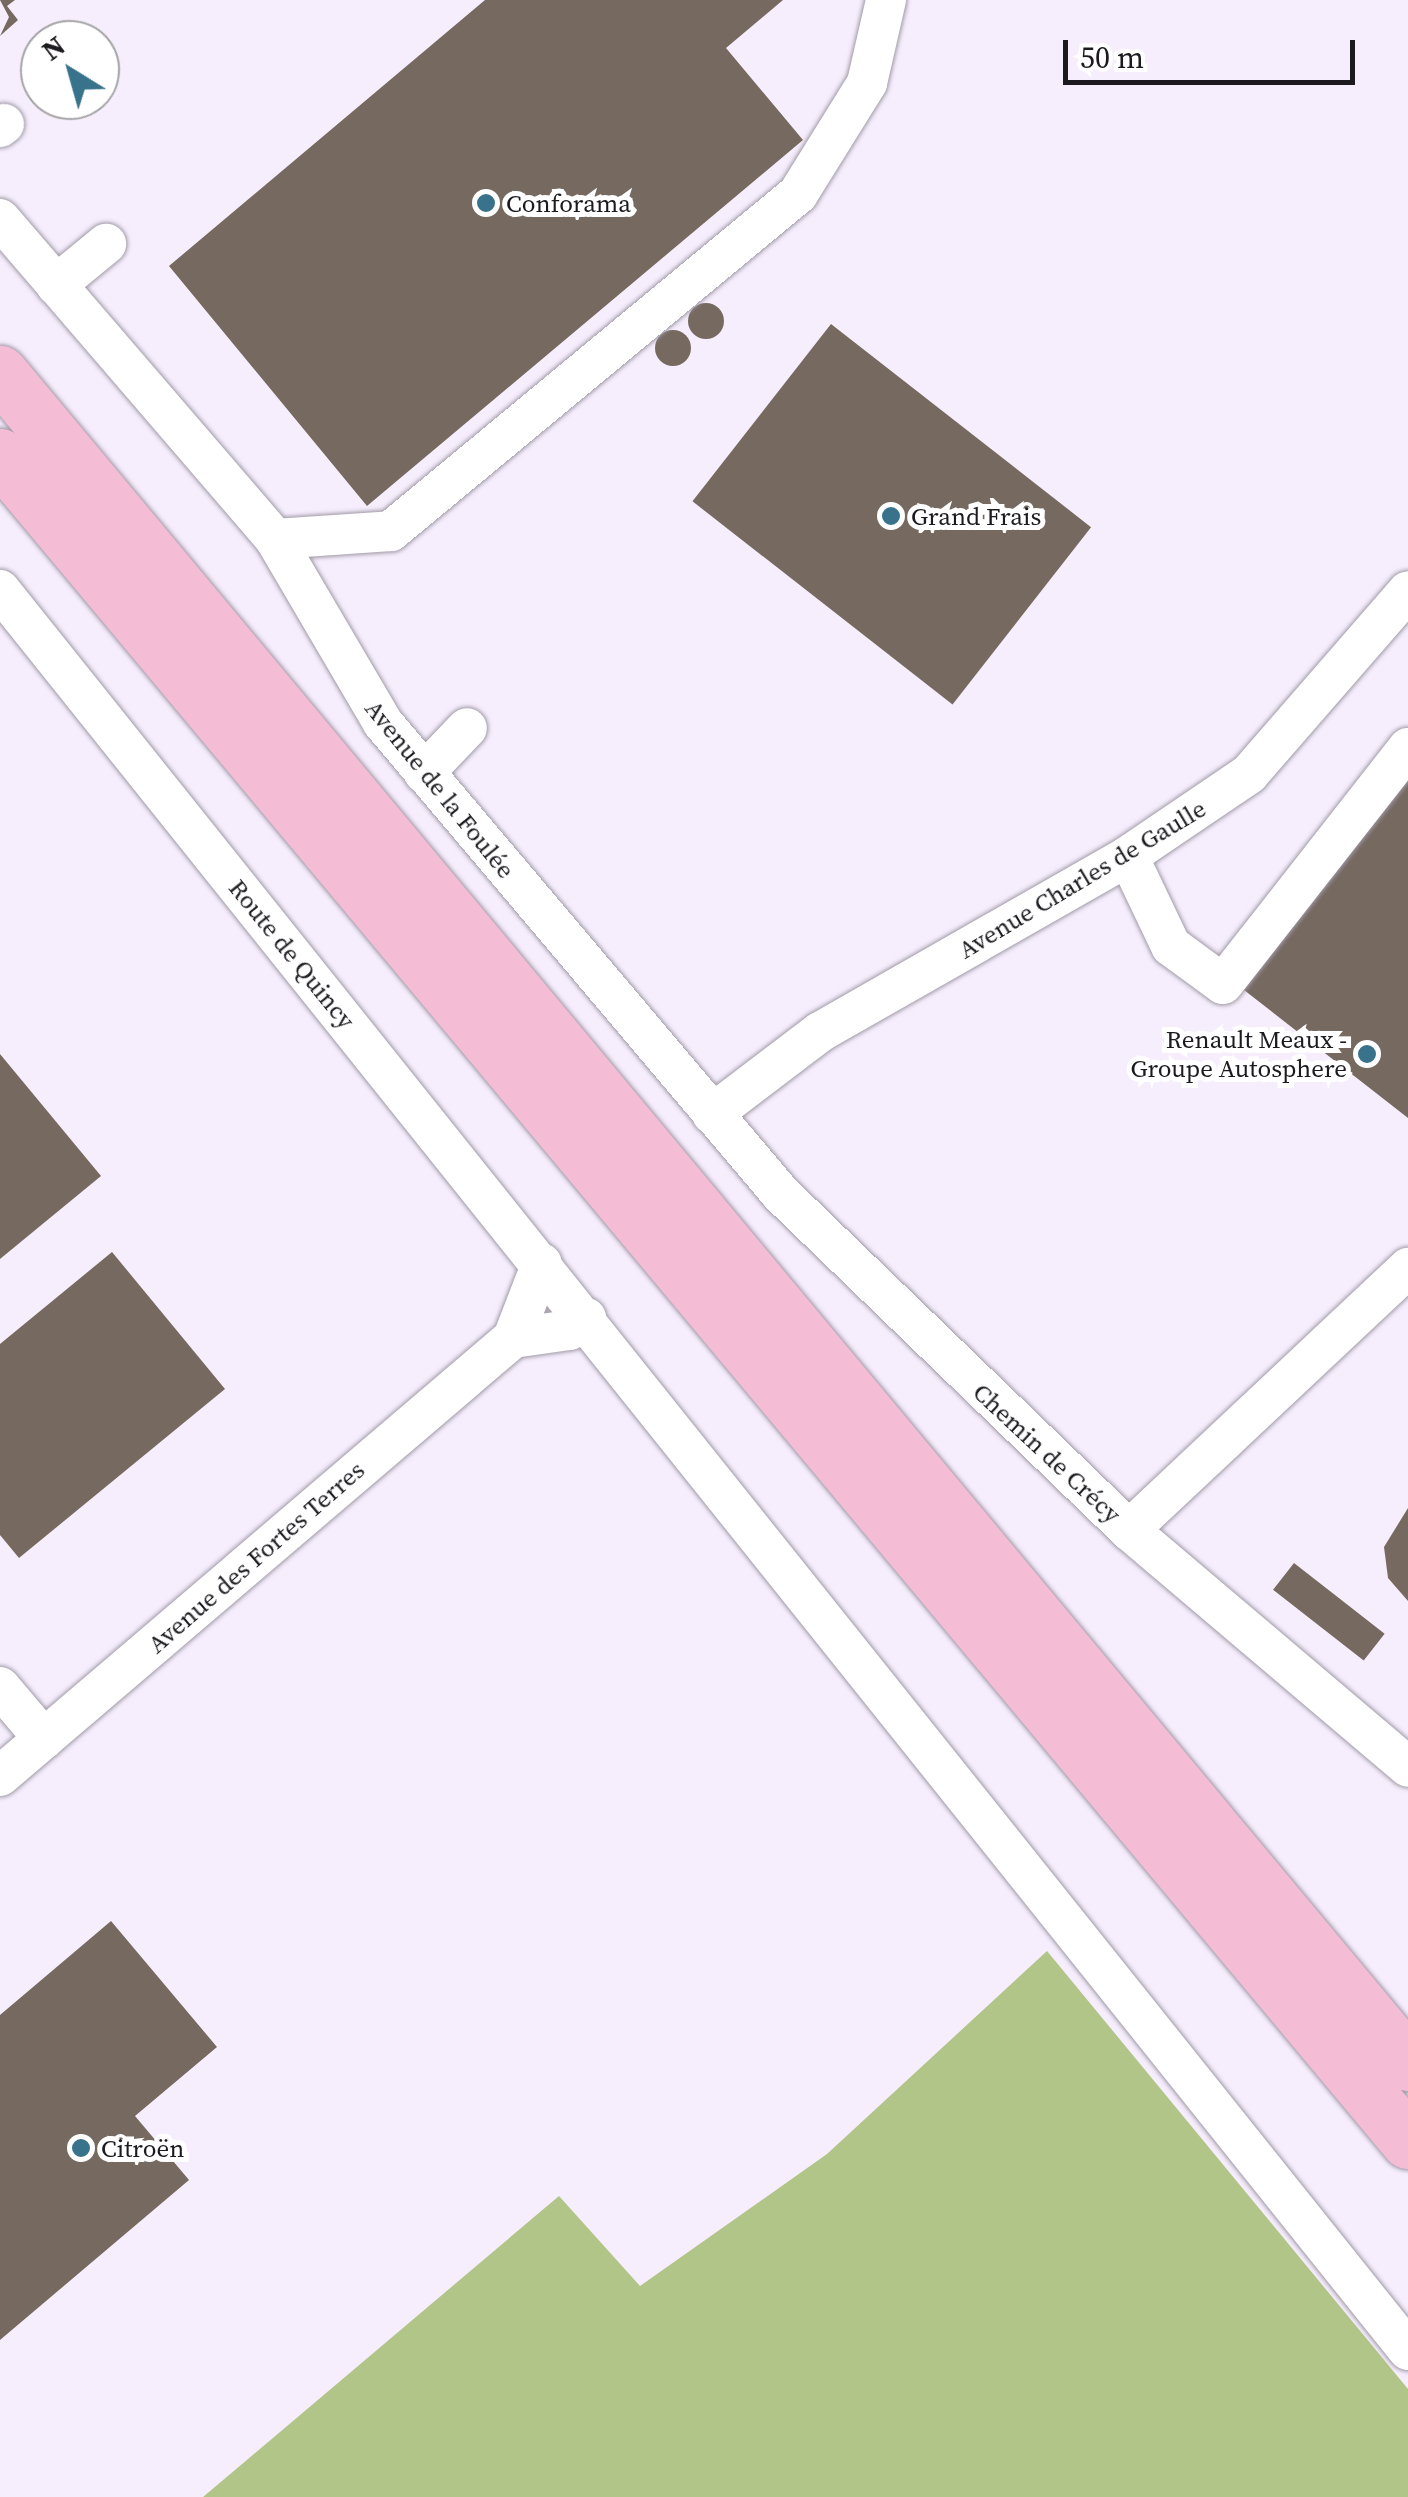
<!DOCTYPE html>
<html>
<head>
<meta charset="utf-8">
<style>
  body { margin:0 }
  #map { position:relative; width:1408px; height:2497px; overflow:hidden; background:#f6eefd; font-family:"Source Serif 4",serif }
  div>[style] { position:absolute }
  [style*='--x'] { left:calc(var(--x)*1px); top:calc(var(--y)*1px); width:calc(var(--w)*1px); rotate:calc(var(--a)*1deg) }
  .forest>* { inset:0; background:#b1c588 }
  .building>* { inset:0; background:#756960; transform-origin:0 0 }
  .round { border-radius:50% }
  .roads { filter:drop-shadow(0 0 2px #a19aa7) drop-shadow(0 0 2px #a19aa7) }
  .minor>* { height:40px; margin:-20px; padding:0 20px; transform-origin:20px; border-radius:20px; background:#fff }
  .highway>* { height:55px; margin:-27.5px; padding:0 27.5px; transform-origin:27.5px; border-radius:27.5px; background:#f5bdd5 }
  .dots>* { width:28px; height:28px; translate:-50% -50%; box-sizing:border-box; border:5px solid #fff; border-radius:50% }
  span { translate:-50% -50%; white-space:nowrap; text-align:center; line-height:1.15; -webkit-text-stroke:10px #fff; paint-order:stroke }
  .poi-label { font-size:25px; color:#1c1a1f }
  .left { translate:0 -50%; text-align:left }
  .right { translate:-100% -50%; text-align:right }
  .street-label { font-size:25px; color:#1c1a1f }
  .north { position:absolute; left:20px; top:20px; width:100px; height:100px; box-sizing:border-box; background:#fff; border:2px solid #a4a3a5; border-radius:50%; rotate:323deg; font-size:28px; font-weight:700; line-height:40px; text-align:center; color:#1c1a1f }
  .north::after { content:''; display:block; margin:auto; width:35px; height:45px; background:#38738b; clip-path:polygon(50% 0,100% 100%,50% 72%,0 100%) }
  .scale { position:absolute; left:1063px; top:40px; width:292px; height:45px; box-sizing:border-box; border:5px solid #1c1a1f; border-top:0; padding-left:12px; font-size:30px; line-height:35px; white-space:nowrap; color:#1c1a1f; -webkit-text-stroke:8px #fff; paint-order:stroke }
</style>
</head>
<body>
<div id="map">
  <div class="forest">
    <div style="clip-path:polygon(1047px 1951px,1408px 2389px,1408px 2497px,203px 2497px,559px 2196px,640px 2286px,827px 2154px)"></div>
  </div>
  <div class="building">
    <div style="clip-path:polygon(0 0,15px 0,7px 6px,18px 20px,0 36px,9px 17px)"></div>
    <div style="clip-path:polygon(485px 0,783px 0,726px 48px,803px 140px,367px 506px,169px 266px)"></div>
    <div class="round" style="left:688px;top:303px;width:36px;height:36px"></div>
    <div style="left:831px;top:324px;width:330px;height:225px;rotate:38deg"></div>
    <div class="round" style="left:655px;top:330px;width:36px;height:36px"></div>
    <div style="clip-path:polygon(1408px 779px,1408px 1118px,1244px 990px)"></div>
    <div style="clip-path:polygon(0 1054px,101px 1176px,0 1259px)"></div>
    <div style="clip-path:polygon(112px 1252px,225px 1389px,19px 1558px,0 1535px,0 1344px)"></div>
    <div style="clip-path:polygon(1408px 1508px,1408px 1601px,1388px 1578px,1384px 1547px)"></div>
    <div style="left:1294px;top:1563px;width:115px;height:34px;rotate:38deg"></div>
    <div style="clip-path:polygon(111px 1921px,217px 2047px,135px 2116px,189px 2180px,0 2340px,0 2015px)"></div>
  </div>
  <div class="roads">
    <div class="minor">
      <div style="--x:0;--y:127;--w:5;--a:-37"></div>
      <div style="--x:0;--y:219;--w:422;--a:49.3"></div>
      <div style="--x:275;--y:539;--w:213;--a:59.6"></div>
      <div style="--x:383;--y:723;--w:617;--a:49.8"></div>
      <div style="--x:781;--y:1194;--w:484;--a:44"></div>
      <div style="--x:1129;--y:1530;--w:366;--a:40.3"></div>
      <div style="--x:56;--y:285;--w:65;--a:-39.4"></div>
      <div style="--x:275;--y:539;--w:116;--a:-3.9"></div>
      <div style="--x:391;--y:531;--w:528;--a:-39.63"></div>
      <div style="--x:798;--y:194;--w:131;--a:-58.1"></div>
      <div style="--x:867;--y:83;--w:85;--a:-77.1"></div>
      <div style="--x:0;--y:590;--w:2254;--a:51.34"></div>
      <div style="--x:424;--y:773;--w:62;--a:-46.3"></div>
      <div style="--x:1128;--y:856;--w:100;--a:64.5"></div>
      <div style="--x:1171;--y:946;--w:64;--a:36.2"></div>
      <div style="--x:1223;--y:984;--w:300;--a:-51.9"></div>
      <div style="--x:712;--y:1114;--w:136;--a:-37.2"></div>
      <div style="--x:820;--y:1032;--w:355;--a:-29.7"></div>
      <div style="--x:1128;--y:856;--w:146;--a:-34.1"></div>
      <div style="--x:1249;--y:774;--w:242;--a:-49"></div>
      <div style="--x:513;--y:1338;--w:57;--a:-8.1"></div>
      <div style="--x:569;--y:1330;--w:21;--a:-35"></div>
      <div style="--x:1129;--y:1530;--w:383;--a:-43.2"></div>
      <div style="--x:0;--y:1687;--w:68;--a:49.8"></div>
      <div style="--x:0;--y:1776;--w:675;--a:-40.49"></div>
      <div style="--x:513;--y:1338;--w:80;--a:-68.9"></div>
    </div>
    <div class="highway">
      <div style="--x:0;--y:373;--w:2200;--a:50.2"></div>
      <div style="--x:0;--y:456;--w:2196;--a:50.12"></div>
    </div>
  </div>
  <div class="dots">
    <div style="left:486px;top:203px;background:#38738b"></div>
    <div style="left:891px;top:516px;background:#38738b"></div>
    <div style="left:1367px;top:1054px;background:#38738b"></div>
    <div style="left:81px;top:2148px;background:#38738b"></div>
  </div>
  <div class="poi-label">
    <span class="left" style="left:506px;top:203px">Conforama</span>
    <span class="left" style="left:911px;top:516px">Grand Frais</span>
    <span class="right" style="left:1347px;top:1054px">Renault Meaux -<br>Groupe Autosphere</span>
    <span class="left" style="left:101px;top:2148px">Citroën</span>
  </div>
  <div class="street-label">
    <span style="left:440px;top:789px;rotate:51deg">Avenue de la Foulée</span>
    <span style="left:1082px;top:879px;rotate:-31deg">Avenue Charles de Gaulle</span>
    <span style="left:292px;top:954px;rotate:51deg">Route de Quincy</span>
    <span style="left:1047px;top:1453px;rotate:43deg">Chemin de Crécy</span>
    <span style="left:256px;top:1557px;rotate:-41deg">Avenue des Fortes Terres</span>
  </div>
  <div class="north">N</div>
  <div class="scale">50 m</div>
</div>
</body>
</html>
